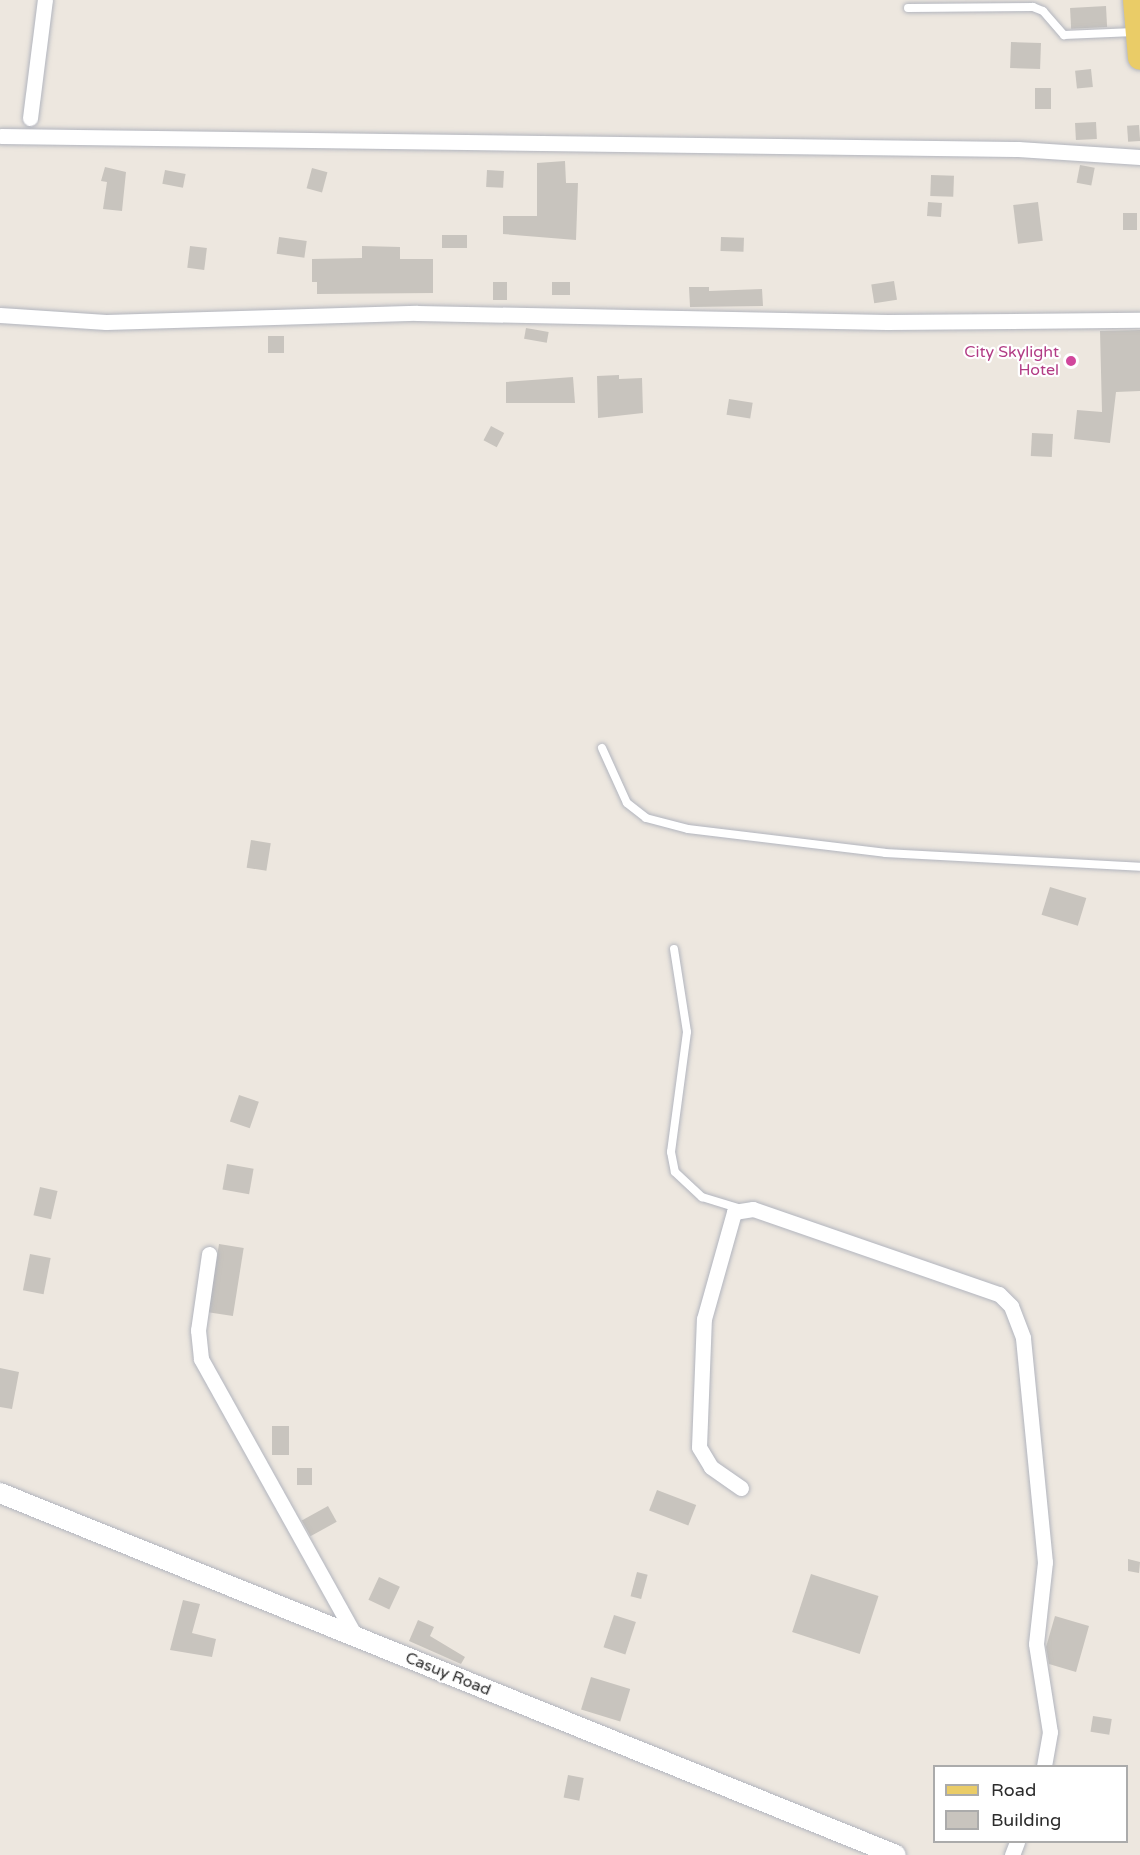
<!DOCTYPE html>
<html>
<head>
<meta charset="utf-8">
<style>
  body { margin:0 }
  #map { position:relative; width:1140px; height:1855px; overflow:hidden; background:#ede7df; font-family:"Varela Round",sans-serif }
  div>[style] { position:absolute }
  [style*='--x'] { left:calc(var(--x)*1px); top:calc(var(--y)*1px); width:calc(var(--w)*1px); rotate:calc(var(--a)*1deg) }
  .building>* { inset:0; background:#c8c4be; transform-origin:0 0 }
  .roads { filter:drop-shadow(0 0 2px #b2b5be) drop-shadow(0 0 2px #b2b5be) }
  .service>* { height:8px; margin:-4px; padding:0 4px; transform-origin:4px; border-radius:4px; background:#fff }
  .minor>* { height:15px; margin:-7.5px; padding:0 7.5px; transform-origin:7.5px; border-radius:7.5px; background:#fff }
  .tertiary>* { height:20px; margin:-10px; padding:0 10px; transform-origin:10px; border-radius:10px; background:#fff }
  .primary>* { height:24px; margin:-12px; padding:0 12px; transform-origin:12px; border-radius:12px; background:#eacc67 }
  .dots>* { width:16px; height:16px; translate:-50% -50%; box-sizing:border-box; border:3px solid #fff; border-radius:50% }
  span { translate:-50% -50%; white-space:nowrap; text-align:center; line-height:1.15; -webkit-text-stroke:4.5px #fff; paint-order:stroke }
  .hotel-label { font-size:16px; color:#b23c85 }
  .right { translate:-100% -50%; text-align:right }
  .street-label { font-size:16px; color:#2c2c2c }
  .legend { position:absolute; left:933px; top:1765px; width:195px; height:78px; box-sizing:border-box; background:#fff; border:2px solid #ababab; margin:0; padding:8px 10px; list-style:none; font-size:18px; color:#2c2c2c }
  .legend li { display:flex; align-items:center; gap:12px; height:30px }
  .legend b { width:30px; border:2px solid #ababab }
</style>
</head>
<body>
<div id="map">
  <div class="building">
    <div style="left:1106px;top:6px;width:21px;height:36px;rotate:87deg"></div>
    <div style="left:1011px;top:42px;width:30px;height:26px;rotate:2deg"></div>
    <div style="left:1091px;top:69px;width:18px;height:16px;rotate:84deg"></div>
    <div style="left:1035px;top:88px;width:16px;height:21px"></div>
    <div style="left:1096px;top:122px;width:17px;height:21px;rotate:87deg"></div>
    <div style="left:1139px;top:125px;width:16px;height:12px;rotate:86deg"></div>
    <div style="clip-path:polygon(565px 161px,566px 183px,578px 183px,576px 240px,503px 234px,503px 216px,537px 216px,537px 163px)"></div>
    <div style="left:1080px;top:165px;width:15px;height:18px;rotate:11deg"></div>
    <div style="clip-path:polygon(105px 167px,126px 172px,122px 211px,103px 209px,107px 182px,101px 181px)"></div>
    <div style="left:312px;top:168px;width:16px;height:21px;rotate:15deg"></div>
    <div style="left:165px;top:170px;width:21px;height:14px;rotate:11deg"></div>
    <div style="left:487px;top:170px;width:17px;height:17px;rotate:3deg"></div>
    <div style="left:931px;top:175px;width:23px;height:21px;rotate:2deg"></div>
    <div style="left:928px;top:202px;width:14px;height:14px;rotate:4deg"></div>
    <div style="left:1038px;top:202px;width:39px;height:25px;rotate:83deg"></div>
    <div style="left:1123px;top:213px;width:14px;height:17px"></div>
    <div style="left:442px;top:235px;width:25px;height:13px"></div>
    <div style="left:279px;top:237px;width:28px;height:17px;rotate:8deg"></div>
    <div style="left:721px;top:237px;width:23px;height:14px;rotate:2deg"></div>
    <div style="left:190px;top:246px;width:17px;height:22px;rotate:7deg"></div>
    <div style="clip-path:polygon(362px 246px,400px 247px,400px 259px,433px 259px,433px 293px,317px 294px,317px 282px,312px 282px,312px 259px,362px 258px)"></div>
    <div style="left:894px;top:281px;width:19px;height:23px;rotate:81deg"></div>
    <div style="left:493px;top:282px;width:14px;height:18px"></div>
    <div style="left:552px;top:282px;width:18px;height:13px"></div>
    <div style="clip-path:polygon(689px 287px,709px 287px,709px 291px,762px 289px,763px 306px,690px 307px)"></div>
    <div style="left:526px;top:328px;width:23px;height:11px;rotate:10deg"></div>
    <div style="clip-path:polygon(1140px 330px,1140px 391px,1116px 392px,1110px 443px,1074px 439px,1077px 410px,1102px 412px,1100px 331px)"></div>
    <div style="left:284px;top:336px;width:17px;height:16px;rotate:90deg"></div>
    <div style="clip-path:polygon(619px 375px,619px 379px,642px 378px,643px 413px,598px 418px,597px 376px)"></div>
    <div style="clip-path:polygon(573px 377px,575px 403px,506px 403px,506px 382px)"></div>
    <div style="left:729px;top:399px;width:24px;height:16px;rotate:9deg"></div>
    <div style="left:491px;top:426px;width:15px;height:16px;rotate:28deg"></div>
    <div style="left:1032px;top:433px;width:21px;height:23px;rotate:3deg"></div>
    <div style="left:251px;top:840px;width:20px;height:28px;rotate:9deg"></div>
    <div style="left:1050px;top:887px;width:38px;height:29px;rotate:17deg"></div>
    <div style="left:239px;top:1095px;width:21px;height:28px;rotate:19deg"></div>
    <div style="left:227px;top:1164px;width:27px;height:26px;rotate:10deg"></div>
    <div style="left:40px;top:1187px;width:18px;height:29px;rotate:13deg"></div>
    <div style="left:219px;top:1244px;width:25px;height:69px;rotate:9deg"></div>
    <div style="left:30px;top:1254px;width:21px;height:37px;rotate:11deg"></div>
    <div style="clip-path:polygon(0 1368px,19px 1372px,12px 1409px,0 1407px)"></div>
    <div style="left:272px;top:1426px;width:17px;height:29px"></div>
    <div style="left:297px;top:1468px;width:15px;height:17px"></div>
    <div style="left:657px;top:1490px;width:42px;height:22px;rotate:21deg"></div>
    <div style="left:328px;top:1506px;width:18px;height:30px;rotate:61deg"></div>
    <div style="clip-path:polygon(1128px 1559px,1140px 1562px,1139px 1573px,1128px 1571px)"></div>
    <div style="left:637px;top:1572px;width:11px;height:25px;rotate:15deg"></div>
    <div style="left:811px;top:1574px;width:71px;height:61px;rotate:18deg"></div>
    <div style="left:379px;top:1577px;width:23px;height:25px;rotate:25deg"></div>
    <div style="clip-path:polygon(183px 1600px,200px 1604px,192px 1633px,216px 1639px,212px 1657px,170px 1650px)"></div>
    <div style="left:614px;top:1615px;width:23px;height:34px;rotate:18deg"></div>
    <div style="clip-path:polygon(1055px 1616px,1089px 1626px,1076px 1672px,1049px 1664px,1046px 1647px)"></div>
    <div style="clip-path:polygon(418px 1620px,434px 1627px,430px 1636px,465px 1657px,461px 1664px,409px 1641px)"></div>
    <div style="left:591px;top:1677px;width:41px;height:34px;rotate:17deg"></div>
    <div style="left:1093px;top:1716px;width:19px;height:16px;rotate:9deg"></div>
    <div style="left:568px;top:1775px;width:16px;height:23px;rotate:11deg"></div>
  </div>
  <div class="roads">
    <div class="service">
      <div style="--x:908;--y:8;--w:125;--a:-0.5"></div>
      <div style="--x:1033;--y:7;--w:11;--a:22"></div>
      <div style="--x:1043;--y:11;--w:32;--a:49"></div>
      <div style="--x:1064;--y:35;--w:70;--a:-2.5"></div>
      <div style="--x:602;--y:748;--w:60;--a:65.6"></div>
      <div style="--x:627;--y:803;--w:24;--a:38"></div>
      <div style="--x:646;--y:818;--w:43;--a:14.7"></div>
      <div style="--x:688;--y:829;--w:198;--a:6.9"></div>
      <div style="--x:885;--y:853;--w:255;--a:3.1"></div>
      <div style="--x:674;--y:949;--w:84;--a:81.1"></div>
      <div style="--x:687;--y:1032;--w:121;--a:97.6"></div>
      <div style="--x:671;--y:1152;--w:20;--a:79"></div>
      <div style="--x:675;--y:1172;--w:37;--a:43"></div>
      <div style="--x:702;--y:1197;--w:37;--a:17"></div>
    </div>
    <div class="minor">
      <div style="--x:30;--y:118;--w:119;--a:-82.8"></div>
      <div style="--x:1;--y:136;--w:1017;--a:0.73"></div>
      <div style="--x:1018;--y:149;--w:122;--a:3.8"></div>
      <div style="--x:0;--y:315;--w:106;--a:3.8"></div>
      <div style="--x:106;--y:322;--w:311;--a:-1.7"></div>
      <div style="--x:417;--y:313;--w:470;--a:1.1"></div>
      <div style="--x:887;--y:322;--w:253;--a:-0.5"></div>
      <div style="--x:209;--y:1254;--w:77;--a:98.2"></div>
      <div style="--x:198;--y:1330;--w:29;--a:84"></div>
      <div style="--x:201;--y:1359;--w:318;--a:60.9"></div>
      <div style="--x:741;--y:1488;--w:37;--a:-145"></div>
      <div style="--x:711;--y:1467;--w:23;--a:-121"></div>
      <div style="--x:699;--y:1447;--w:128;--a:-87.8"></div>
      <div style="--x:704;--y:1319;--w:111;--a:-74.3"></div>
      <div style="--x:734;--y:1212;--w:19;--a:-9"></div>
      <div style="--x:753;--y:1209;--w:260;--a:19.1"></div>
      <div style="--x:999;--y:1294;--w:17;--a:45"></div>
      <div style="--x:1011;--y:1306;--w:34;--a:69"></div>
      <div style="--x:1023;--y:1338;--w:225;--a:84.4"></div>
      <div style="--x:1045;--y:1562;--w:82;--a:96.3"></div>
      <div style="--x:1036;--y:1644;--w:89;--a:81"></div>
      <div style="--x:1050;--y:1732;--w:35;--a:100"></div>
      <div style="--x:1012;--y:1855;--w:14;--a:-69"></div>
    </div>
    <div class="tertiary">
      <div style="--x:0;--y:1493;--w:966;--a:22"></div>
    </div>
    <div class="primary">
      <div style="--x:1135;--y:0;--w:58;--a:85.1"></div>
    </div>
  </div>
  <div class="dots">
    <div style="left:1071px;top:361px;background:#d1479c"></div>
  </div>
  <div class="hotel-label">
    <span class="right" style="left:1059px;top:361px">City Skylight<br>Hotel</span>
  </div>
  <div class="street-label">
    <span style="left:448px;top:1674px;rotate:22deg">Casuy Road</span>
  </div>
  <ul class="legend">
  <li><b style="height:8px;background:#eacc67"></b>Road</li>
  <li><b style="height:16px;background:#c8c4be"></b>Building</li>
  </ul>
</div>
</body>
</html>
